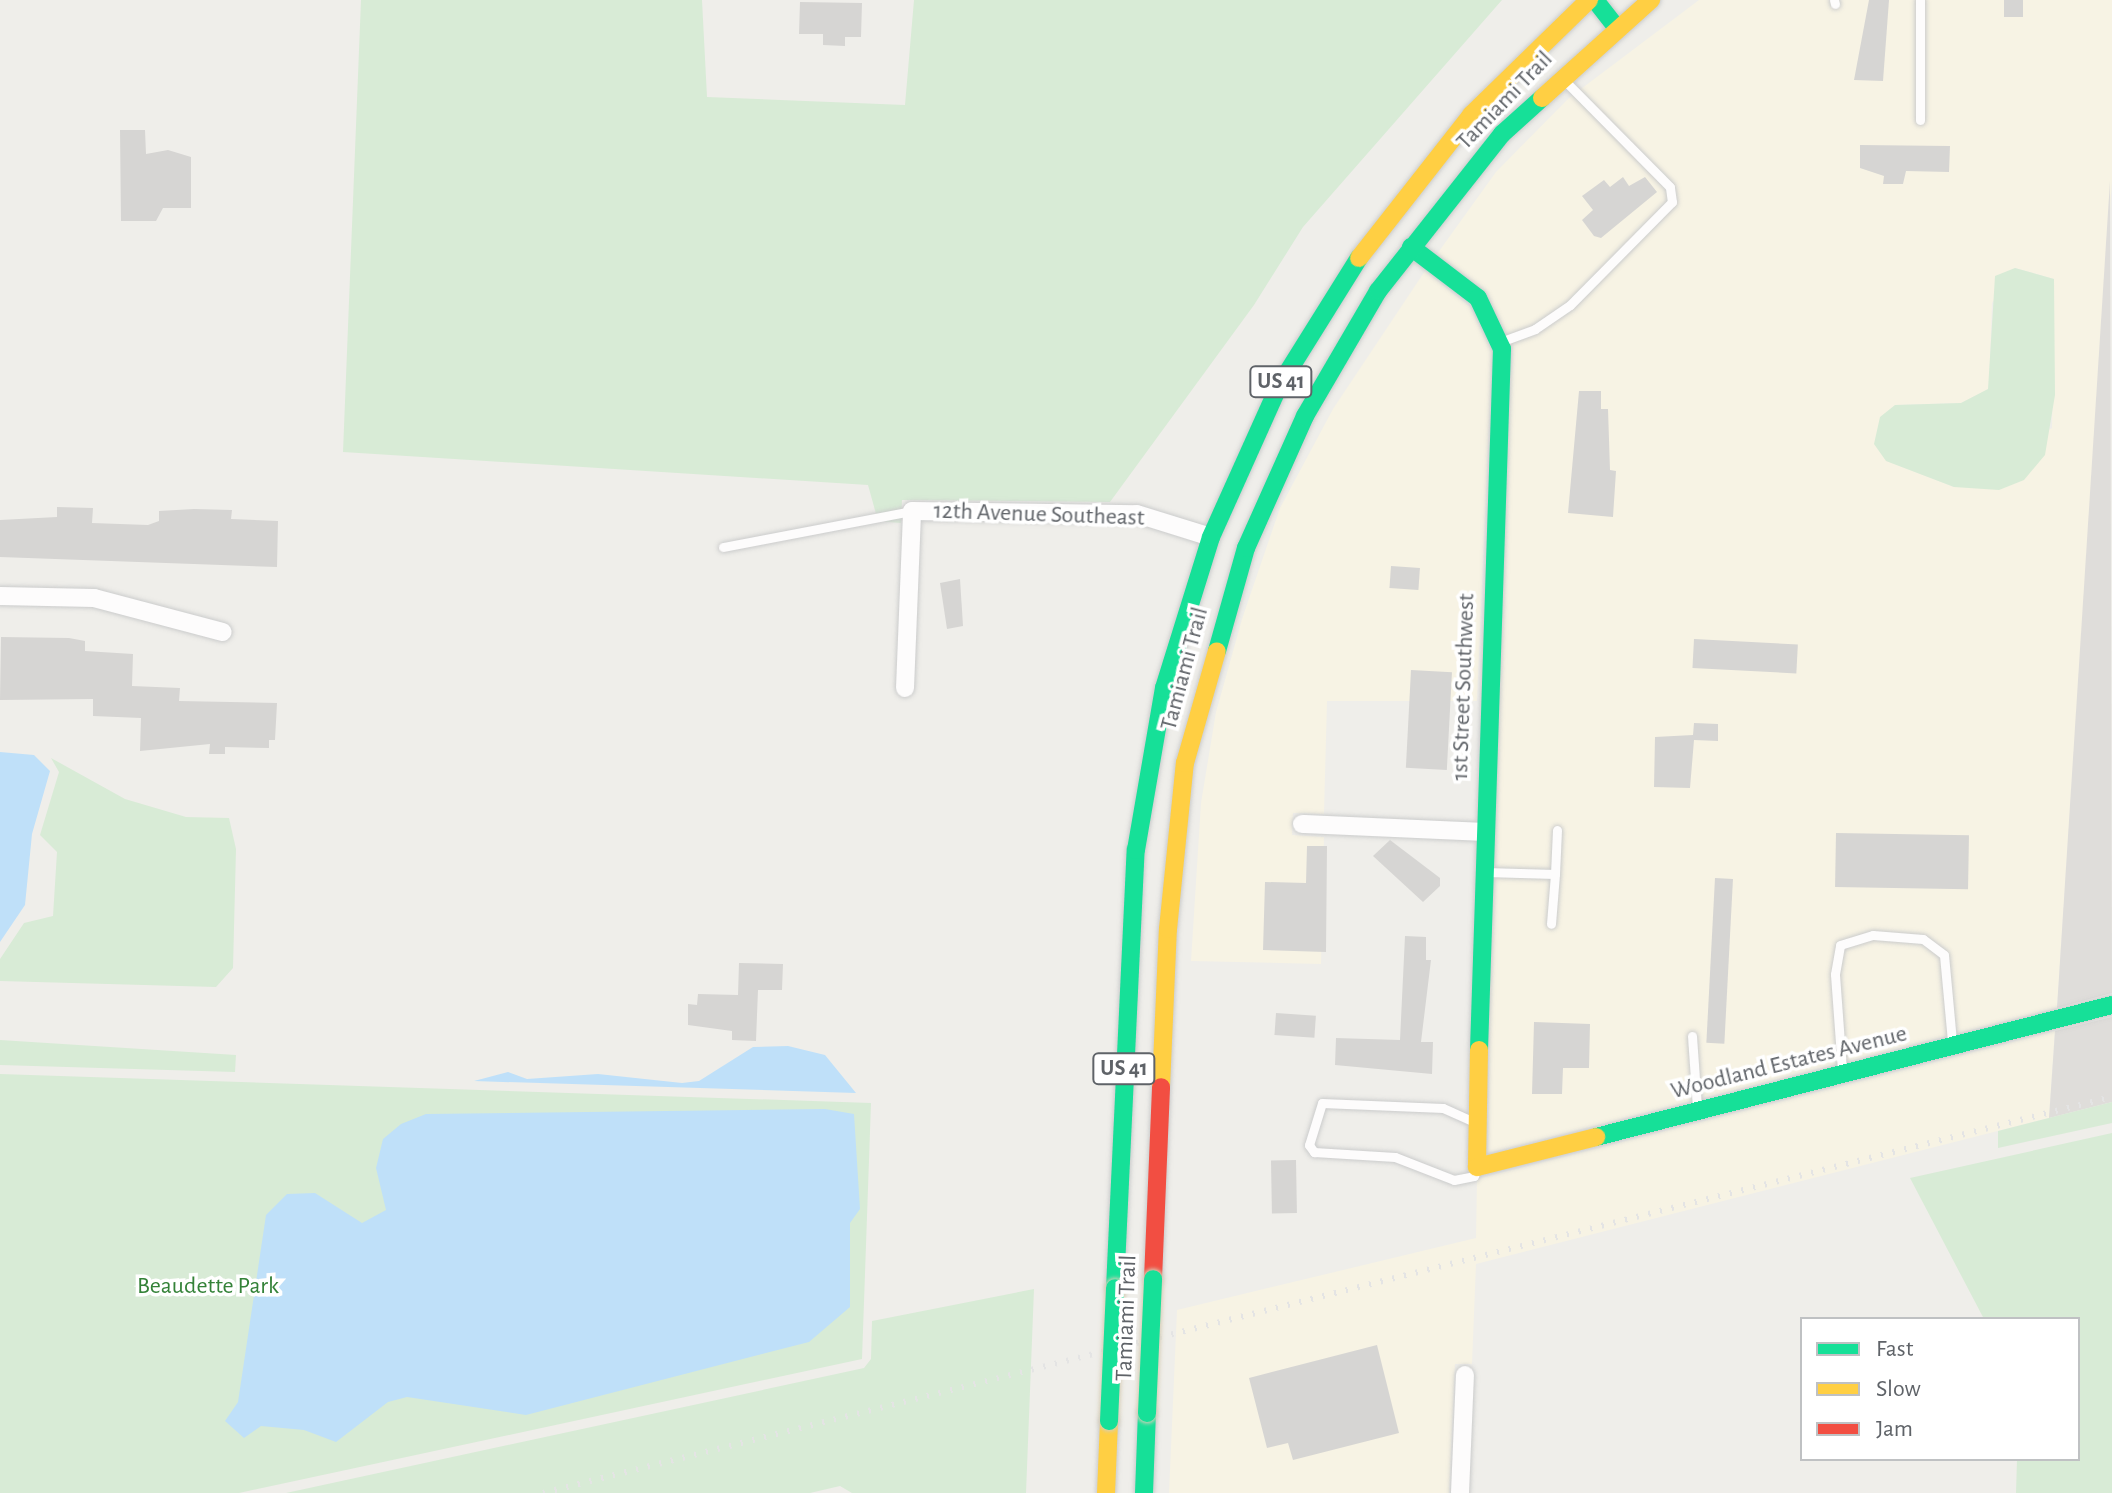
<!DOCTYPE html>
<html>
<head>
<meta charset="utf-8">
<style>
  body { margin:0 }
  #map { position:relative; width:2112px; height:1493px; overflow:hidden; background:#efeeea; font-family:"Alegreya Sans",sans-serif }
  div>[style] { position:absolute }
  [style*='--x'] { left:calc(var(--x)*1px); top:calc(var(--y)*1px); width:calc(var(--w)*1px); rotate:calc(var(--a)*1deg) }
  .commercial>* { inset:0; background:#f7f3e4 }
  .industrial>* { inset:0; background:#dfddda }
  .green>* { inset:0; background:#d8ebd6 }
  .water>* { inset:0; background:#bfe0f9 }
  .building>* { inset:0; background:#d6d5d3; transform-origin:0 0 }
  .roads { filter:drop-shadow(0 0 2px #cbcccc) drop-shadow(0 0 2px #cbcccc) }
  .lane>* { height:9px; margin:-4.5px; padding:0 4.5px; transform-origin:4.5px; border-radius:4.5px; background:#fdfcfc }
  .street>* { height:18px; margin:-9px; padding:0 9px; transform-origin:9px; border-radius:9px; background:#fdfcfc }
  .fast>* { height:18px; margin:-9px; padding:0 9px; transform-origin:9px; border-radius:9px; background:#16e098 }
  .slow>* { height:18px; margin:-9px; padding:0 9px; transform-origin:9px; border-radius:9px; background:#ffcf43 }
  .jam>* { height:18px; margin:-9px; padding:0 9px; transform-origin:9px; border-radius:9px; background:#f24e42 }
  .rail>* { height:6px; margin-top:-3px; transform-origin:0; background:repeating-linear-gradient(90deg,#e4e4e4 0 2px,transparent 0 12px) }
  .bridges { filter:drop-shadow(0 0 2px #d7ceb8) drop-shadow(0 0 2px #d7ceb8) }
  .fast-bridge>* { height:18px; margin:-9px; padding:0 9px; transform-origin:9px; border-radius:9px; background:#16e098 }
  span { translate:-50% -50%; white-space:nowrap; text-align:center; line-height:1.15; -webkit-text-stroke:7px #fff; paint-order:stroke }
  .shield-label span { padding:2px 6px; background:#fff; border:2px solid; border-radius:6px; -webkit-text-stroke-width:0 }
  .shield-label { font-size:22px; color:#5f6368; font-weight:700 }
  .street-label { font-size:24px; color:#5f6368 }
  .park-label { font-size:24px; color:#348238 }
  .legend { position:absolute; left:1800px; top:1317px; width:280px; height:144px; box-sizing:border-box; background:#fff; border:2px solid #bfc1c3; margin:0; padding:10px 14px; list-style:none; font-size:24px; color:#5f6368 }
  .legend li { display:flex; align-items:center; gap:16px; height:40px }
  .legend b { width:40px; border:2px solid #bfc1c3 }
</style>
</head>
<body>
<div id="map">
  <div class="commercial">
    <div style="clip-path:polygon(evenodd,1699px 0,2112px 0,2112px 181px,2057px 1008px,1488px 1153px,1492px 833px,1512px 349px,1486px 292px,1437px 254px,1496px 172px,1569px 98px,1699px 0,2015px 268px,2054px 279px,2052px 428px,1954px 487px,1887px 461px,1895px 405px,1961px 403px,1989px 389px,1992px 303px,2015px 268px)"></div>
    <div style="clip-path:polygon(1425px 271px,1470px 307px,1492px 351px,1477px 701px,1327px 701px,1324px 814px,1293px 813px,1292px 835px,1324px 837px,1321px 964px,1191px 961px,1201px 803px,1216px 712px,1242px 619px,1280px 508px,1333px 409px)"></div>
    <div style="clip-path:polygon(2055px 1031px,2049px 1118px,1476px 1264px,1472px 1364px,1455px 1364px,1449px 1493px,1169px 1493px,1177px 1310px,1476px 1238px,1477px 1179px)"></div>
  </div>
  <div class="industrial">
    <div style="clip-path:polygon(2110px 181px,2112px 993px,2057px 1008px)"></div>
    <div style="clip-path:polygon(2112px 1017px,2112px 1102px,2049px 1118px,2055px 1031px)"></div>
  </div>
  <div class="green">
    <div style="clip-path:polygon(361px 0,702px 0,707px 97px,905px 105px,914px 0,1502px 0,1303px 227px,1254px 305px,1110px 502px,902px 500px,901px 523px,878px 521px,868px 485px,343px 452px)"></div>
    <div style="clip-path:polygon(2015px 268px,2054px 279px,2055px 395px,2045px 455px,2024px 480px,1999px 490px,1954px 487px,1886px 461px,1874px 444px,1880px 417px,1895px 405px,1961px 403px,1988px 389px,1995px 276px)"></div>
    <div style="clip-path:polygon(51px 758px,125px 799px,186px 817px,229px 818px,236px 849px,233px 968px,216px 987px,0 981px,0 959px,24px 923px,53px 916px,57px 852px,40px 835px,59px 772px)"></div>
    <div style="clip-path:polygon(0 1040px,236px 1055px,235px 1072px,0 1065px)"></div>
    <div style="clip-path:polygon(0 1074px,871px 1103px,862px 1359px,239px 1493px,0 1493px)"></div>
    <div style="clip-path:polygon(2112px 1102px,2112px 1123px,1998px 1148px,1998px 1131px)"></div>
    <div style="clip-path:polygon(2112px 1133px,2112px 1493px,2016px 1493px,2017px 1459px,2078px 1459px,2078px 1319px,1984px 1319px,1910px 1178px)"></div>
    <div style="clip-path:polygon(1034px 1289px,1026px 1493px,852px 1493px,840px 1486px,810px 1493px,286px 1493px,864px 1368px,871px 1359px,872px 1321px)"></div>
  </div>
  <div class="water">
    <div style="clip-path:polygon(0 752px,34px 755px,50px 771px,32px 834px,25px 905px,0 942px)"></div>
    <div style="clip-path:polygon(788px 1046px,825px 1055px,856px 1093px,474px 1081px,508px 1072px,527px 1079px,598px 1074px,682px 1083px,699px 1081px,753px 1047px)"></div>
    <div style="clip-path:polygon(825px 1109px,854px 1114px,860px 1209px,850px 1223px,850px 1307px,809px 1342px,526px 1415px,407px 1397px,388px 1402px,336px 1442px,304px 1430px,261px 1426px,244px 1438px,225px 1421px,238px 1402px,266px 1215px,287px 1194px,315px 1193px,362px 1223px,386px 1210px,376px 1168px,383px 1139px,401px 1124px,426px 1114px)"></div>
  </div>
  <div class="building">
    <div style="clip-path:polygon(1869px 0,1889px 0,1883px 81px,1854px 80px)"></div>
    <div style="left:2004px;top:0;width:19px;height:17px"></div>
    <div style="clip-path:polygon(800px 2px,862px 3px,861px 37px,845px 37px,845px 46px,823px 45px,823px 34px,799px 34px)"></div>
    <div style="clip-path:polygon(120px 130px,145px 130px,146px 154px,168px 150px,191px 157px,191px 208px,163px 208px,156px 221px,121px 221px)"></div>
    <div style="clip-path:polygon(1860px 145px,1950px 146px,1949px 172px,1906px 171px,1903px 184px,1883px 184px,1884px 176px,1860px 168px)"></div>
    <div style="clip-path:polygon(1623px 177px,1629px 186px,1645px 177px,1657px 192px,1601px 238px,1594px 236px,1582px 220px,1593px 210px,1582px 196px,1604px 180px,1610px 187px)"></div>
    <div style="clip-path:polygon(1579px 391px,1601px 391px,1601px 409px,1608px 409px,1610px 470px,1616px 471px,1613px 517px,1568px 513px)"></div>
    <div style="clip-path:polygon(57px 507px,93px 508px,92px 523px,148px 525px,159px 521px,159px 511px,194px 509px,232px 510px,231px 519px,278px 521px,277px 567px,0 557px,0 520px,57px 517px)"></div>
    <div style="left:1391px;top:566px;width:29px;height:22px;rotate:4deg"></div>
    <div style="clip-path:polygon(960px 579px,963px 626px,947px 629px,940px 583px)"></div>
    <div style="clip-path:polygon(1px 637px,69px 638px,85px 641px,85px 651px,133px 654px,132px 686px,180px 688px,179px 701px,277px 703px,275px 740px,269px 740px,269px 748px,225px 747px,225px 754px,209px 754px,210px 744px,140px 751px,141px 718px,93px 716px,93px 699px,0 700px)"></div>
    <div style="left:1694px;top:639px;width:104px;height:29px;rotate:3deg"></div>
    <div style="left:1411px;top:670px;width:41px;height:98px;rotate:3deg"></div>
    <div style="clip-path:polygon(1694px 723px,1718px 724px,1718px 741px,1694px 740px,1690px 788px,1654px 787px,1655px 737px,1693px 735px)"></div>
    <div style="left:1836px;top:833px;width:133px;height:54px;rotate:1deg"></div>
    <div style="clip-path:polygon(1390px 840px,1440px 878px,1440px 886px,1423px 902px,1373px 856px)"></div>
    <div style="clip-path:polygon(1307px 846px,1327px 846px,1326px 952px,1263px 950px,1265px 882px,1306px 883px)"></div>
    <div style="left:1715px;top:878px;width:18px;height:165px;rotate:3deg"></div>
    <div style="clip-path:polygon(1405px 936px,1426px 937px,1426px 960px,1431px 960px,1421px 1042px,1433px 1042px,1432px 1074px,1335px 1065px,1336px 1038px,1400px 1040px)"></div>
    <div style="clip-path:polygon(739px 963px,783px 964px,782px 990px,758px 990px,756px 1041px,732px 1040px,732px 1031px,688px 1025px,688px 1004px,697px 1005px,698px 994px,738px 995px)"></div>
    <div style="left:1276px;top:1013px;width:40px;height:22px;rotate:4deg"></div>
    <div style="clip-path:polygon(1534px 1022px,1590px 1024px,1589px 1068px,1563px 1068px,1562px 1094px,1532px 1094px)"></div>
    <div style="left:1296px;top:1160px;width:53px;height:25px;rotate:89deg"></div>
    <div style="clip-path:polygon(1377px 1345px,1399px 1433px,1293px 1460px,1288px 1443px,1267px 1448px,1249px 1378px)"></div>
  </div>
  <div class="roads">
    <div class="lane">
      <div style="--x:1834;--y:0;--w:4;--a:76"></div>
      <div style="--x:1920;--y:0;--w:120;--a:90"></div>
      <div style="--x:1500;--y:342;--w:37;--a:-20"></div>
      <div style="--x:1535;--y:329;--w:42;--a:-34.4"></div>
      <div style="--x:1570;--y:305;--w:145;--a:-45.3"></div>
      <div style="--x:1672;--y:202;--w:15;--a:-98"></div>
      <div style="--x:1670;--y:187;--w:148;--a:-134.7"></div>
      <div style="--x:723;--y:547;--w:192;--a:-10.8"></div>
      <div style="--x:1485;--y:872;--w:70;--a:1.6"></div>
      <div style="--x:1555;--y:874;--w:50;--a:94.6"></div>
      <div style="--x:1555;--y:874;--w:44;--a:-87.4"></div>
      <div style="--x:1692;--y:1036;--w:72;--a:86"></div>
      <div style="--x:1842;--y:1070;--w:96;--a:-94.2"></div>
      <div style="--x:1835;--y:974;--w:29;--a:-80"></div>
      <div style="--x:1840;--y:945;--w:34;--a:-17"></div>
      <div style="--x:1873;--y:935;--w:50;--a:4.6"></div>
      <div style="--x:1923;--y:939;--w:26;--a:37"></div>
      <div style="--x:1944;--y:955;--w:87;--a:84.7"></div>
      <div style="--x:1472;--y:1121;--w:32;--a:-156"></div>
      <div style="--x:1443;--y:1108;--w:121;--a:-177.6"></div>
      <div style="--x:1322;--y:1103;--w:44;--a:107.2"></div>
      <div style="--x:1309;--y:1145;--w:9;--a:54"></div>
      <div style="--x:1314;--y:1152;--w:81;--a:3.5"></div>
      <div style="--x:1395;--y:1157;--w:63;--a:21.3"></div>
      <div style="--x:1454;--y:1180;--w:20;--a:-11"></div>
      <div style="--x:1474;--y:1176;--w:9;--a:-69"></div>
    </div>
    <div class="street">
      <div style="--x:0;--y:596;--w:94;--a:1.2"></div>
      <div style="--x:94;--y:598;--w:133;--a:14.8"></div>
      <div style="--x:905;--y:688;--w:177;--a:-87.7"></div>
      <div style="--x:912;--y:511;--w:225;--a:0.8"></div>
      <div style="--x:1137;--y:514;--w:77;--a:17.3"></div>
      <div style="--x:1302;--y:824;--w:180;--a:2.5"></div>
      <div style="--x:1460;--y:1493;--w:118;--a:-87.6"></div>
    </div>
    <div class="fast">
      <div style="--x:1595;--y:0;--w:34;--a:52"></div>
      <div style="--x:1411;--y:247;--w:84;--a:37.3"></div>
      <div style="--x:1478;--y:298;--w:56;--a:64.8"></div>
      <div style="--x:1502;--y:349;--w:701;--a:91.88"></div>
      <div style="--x:1217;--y:651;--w:107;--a:-74.3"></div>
      <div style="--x:1246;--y:548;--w:145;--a:-65.9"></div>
      <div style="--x:1305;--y:416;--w:145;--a:-59.7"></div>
      <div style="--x:1378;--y:291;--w:200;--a:-51.7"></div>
      <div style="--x:1502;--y:134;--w:54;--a:-42"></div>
      <div style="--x:1596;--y:1137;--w:533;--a:-14.35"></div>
      <div style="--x:1115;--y:1288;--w:439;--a:-87.3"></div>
      <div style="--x:1136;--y:850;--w:164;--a:-80.2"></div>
      <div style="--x:1164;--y:688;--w:158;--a:-72.7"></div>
      <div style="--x:1211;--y:537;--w:166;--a:-65.8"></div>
      <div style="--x:1279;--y:386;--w:151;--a:-58"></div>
      <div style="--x:1144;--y:1493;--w:80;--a:-87.9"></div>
    </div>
    <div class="slow">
      <div style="--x:1542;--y:98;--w:147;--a:-42"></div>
      <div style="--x:1359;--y:258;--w:182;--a:-51.9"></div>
      <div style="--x:1471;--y:115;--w:165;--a:-44.3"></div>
      <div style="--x:1479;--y:1050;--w:117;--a:91"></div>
      <div style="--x:1477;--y:1167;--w:123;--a:-14.1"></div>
      <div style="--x:1161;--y:1087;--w:158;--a:-87.5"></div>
      <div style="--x:1168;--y:929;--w:167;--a:-84.2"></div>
      <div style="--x:1185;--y:763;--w:116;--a:-74.1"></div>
      <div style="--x:1106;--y:1493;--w:72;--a:-87.6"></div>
    </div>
    <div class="jam">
      <div style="--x:1153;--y:1279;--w:192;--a:-87.6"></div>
    </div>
  </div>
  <div class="rail">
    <div style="--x:543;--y:1493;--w:1618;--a:-14.17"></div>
  </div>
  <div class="bridges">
    <div class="fast-bridge">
      <div style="--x:1147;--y:1413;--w:134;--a:-87.4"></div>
      <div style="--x:1109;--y:1421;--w:133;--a:-87.4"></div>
    </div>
  </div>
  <div class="shield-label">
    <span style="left:1281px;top:382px">US 41</span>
    <span style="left:1124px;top:1069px">US 41</span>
  </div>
  <div class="street-label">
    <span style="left:1505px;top:101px;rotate:-46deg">Tamiami Trail</span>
    <span style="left:1039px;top:515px;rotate:2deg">12th Avenue Southeast</span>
    <span style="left:1185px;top:669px;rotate:-75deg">Tamiami Trail</span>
    <span style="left:1464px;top:687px;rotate:-88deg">1st Street Southwest</span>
    <span style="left:1789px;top:1063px;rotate:-14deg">Woodland Estates Avenue</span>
    <span style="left:1127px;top:1318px;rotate:-88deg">Tamiami Trail</span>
  </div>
  <div class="park-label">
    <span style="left:208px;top:1287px">Beaudette Park</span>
  </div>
  <ul class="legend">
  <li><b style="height:10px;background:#16e098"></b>Fast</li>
  <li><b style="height:10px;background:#ffcf43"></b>Slow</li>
  <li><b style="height:10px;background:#f24e42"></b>Jam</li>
  </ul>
</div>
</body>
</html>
